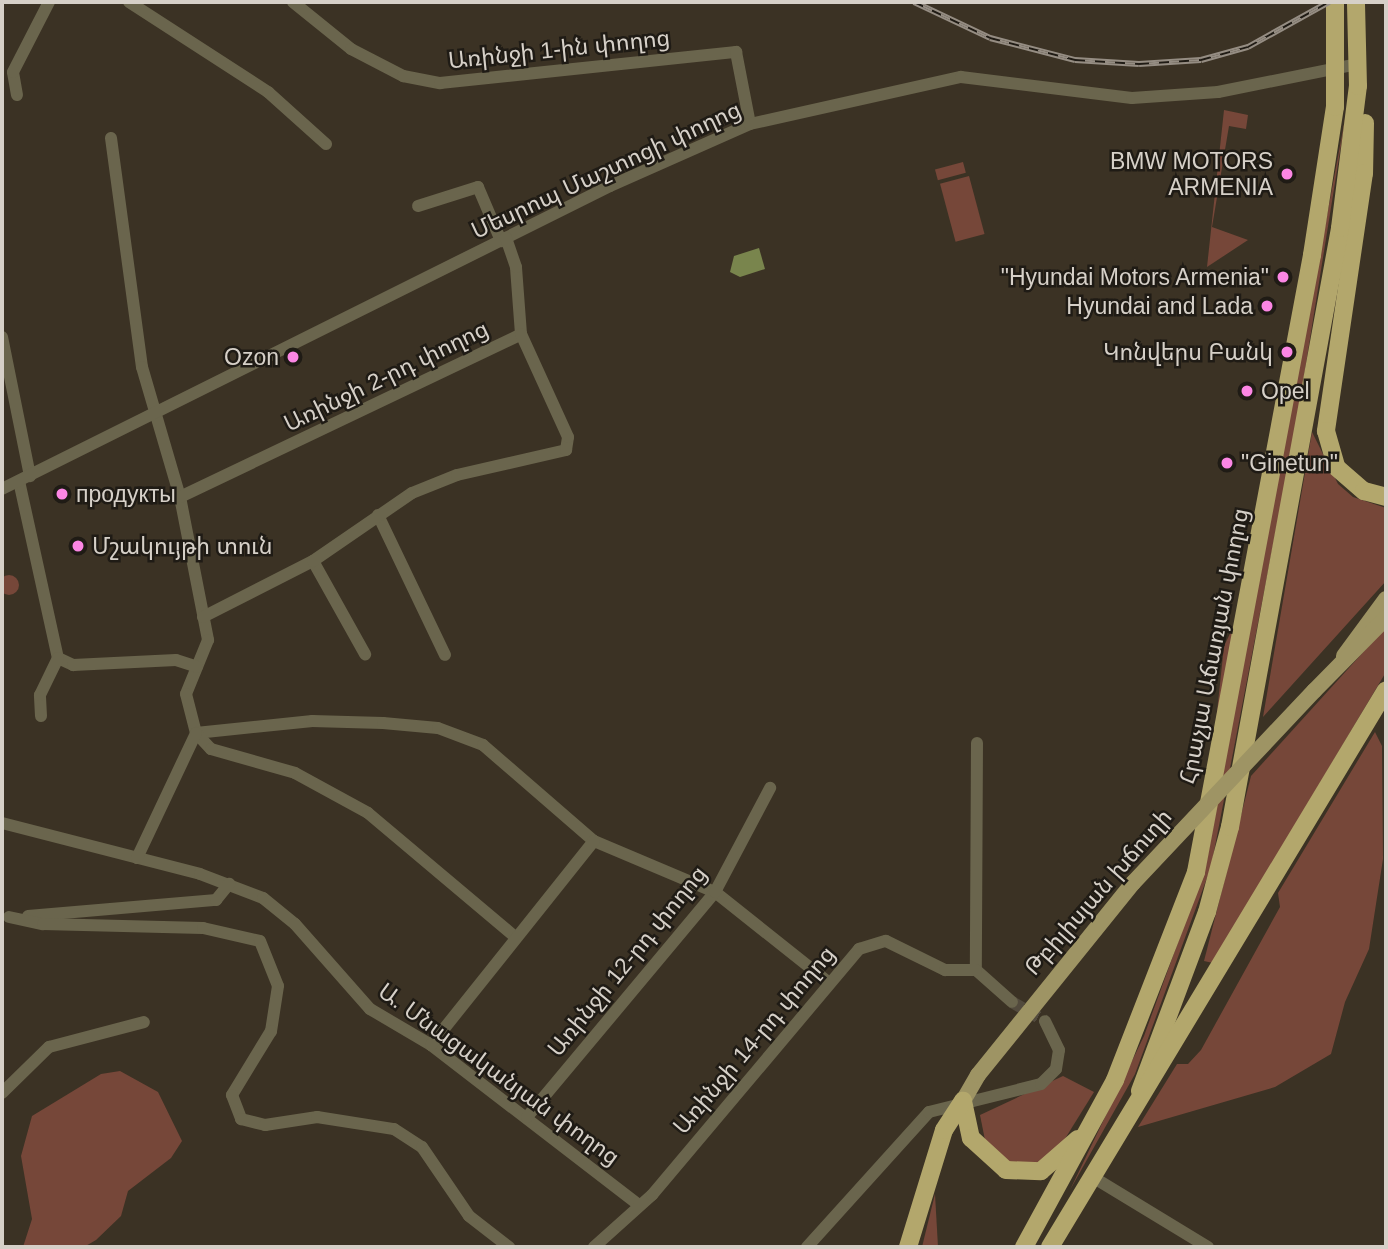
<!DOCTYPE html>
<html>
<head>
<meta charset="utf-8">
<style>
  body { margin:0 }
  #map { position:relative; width:1388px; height:1249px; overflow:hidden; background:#3b3224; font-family:Helvetica,"Noto Sans Armenian",sans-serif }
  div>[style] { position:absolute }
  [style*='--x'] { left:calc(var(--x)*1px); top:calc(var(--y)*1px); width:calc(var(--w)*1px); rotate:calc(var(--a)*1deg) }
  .green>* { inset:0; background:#764739; transform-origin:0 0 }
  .round { border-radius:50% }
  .water>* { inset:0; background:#79854d }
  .minor-tunnel>* { height:12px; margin-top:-6px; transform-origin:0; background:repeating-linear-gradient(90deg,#524a3d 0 12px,transparent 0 18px) }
  .minor>* { height:12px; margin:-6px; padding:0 6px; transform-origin:6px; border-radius:6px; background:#6a654d }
  .major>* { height:16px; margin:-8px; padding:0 8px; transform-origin:8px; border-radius:8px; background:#9e9464 }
  .highway>* { height:18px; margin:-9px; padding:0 9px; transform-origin:9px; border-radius:9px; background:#b3a76c }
  .rail>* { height:6px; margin-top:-3px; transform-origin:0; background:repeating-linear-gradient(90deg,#1f1b15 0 10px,#958d83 0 20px); box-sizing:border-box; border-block:2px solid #958d83 }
  .major-bridge>* { height:16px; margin:-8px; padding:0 8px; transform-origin:8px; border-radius:8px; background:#9e9464 }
  .dots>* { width:19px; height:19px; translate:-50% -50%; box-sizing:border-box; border:4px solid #1f1b15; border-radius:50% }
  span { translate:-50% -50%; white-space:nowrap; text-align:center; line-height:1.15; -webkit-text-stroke:5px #1f1b15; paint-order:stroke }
  .street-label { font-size:23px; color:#d6d0c8 }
  .poi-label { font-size:23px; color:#d6d0c8 }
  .right { translate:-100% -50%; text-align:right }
  .left { translate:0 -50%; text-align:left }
  .frame { position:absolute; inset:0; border:4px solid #d6d0c8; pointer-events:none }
</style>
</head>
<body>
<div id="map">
  <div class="green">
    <div style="clip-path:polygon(1347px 108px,1296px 426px,1211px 867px,1135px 1074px,1070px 1190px,1144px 1036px,1206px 865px)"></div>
    <div style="clip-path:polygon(1224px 110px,1248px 115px,1246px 129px,1229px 126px,1212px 227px,1248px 240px,1207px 267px)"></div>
    <div style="left:963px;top:162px;width:11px;height:29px;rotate:75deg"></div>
    <div style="left:969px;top:176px;width:60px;height:30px;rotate:75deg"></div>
    <div style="clip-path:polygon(1312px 432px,1338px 484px,1353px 497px,1386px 508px,1386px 581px,1263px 717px)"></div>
    <div class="round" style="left:-1px;top:575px;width:20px;height:20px"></div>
    <div style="clip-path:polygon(1239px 615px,1215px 731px,1224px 646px)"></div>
    <div style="clip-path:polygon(1386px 627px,1386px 672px,1213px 963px,1204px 961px,1251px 776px)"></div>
    <div style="clip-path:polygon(1375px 732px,1382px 746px,1383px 859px,1369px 949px,1345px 1002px,1331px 1054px,1275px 1087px,1138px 1127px,1177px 1064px,1188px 1064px,1201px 1050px,1280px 907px,1278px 893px)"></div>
    <div style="clip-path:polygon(120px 1071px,158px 1092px,182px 1141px,171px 1158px,128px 1191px,121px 1216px,96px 1240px,84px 1247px,23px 1247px,32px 1219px,21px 1156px,32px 1116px,101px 1074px)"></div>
    <div style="clip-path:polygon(1063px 1076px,1094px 1092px,1058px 1150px,1042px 1162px,1012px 1164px,985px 1140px,980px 1115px)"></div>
    <div style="clip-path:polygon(935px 1194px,938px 1247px,922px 1247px)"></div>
  </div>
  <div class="water">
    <div style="clip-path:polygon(759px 248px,765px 269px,740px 277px,730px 272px,734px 256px)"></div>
  </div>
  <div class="minor-tunnel">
    <div style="--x:1012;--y:1002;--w:38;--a:30"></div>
  </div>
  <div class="minor">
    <div style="--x:129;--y:2;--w:166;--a:32.9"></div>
    <div style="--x:268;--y:92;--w:78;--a:41.9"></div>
    <div style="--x:293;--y:2;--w:75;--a:39"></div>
    <div style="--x:351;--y:49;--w:59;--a:27.4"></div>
    <div style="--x:403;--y:76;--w:38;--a:11"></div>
    <div style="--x:440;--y:83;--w:298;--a:-6"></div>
    <div style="--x:736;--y:52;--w:73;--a:79"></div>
    <div style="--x:17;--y:95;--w:23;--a:-100"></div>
    <div style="--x:13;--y:72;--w:79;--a:-62.8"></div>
    <div style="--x:111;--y:138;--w:231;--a:82.3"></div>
    <div style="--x:142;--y:367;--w:135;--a:73.7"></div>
    <div style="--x:180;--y:497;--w:146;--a:78.9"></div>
    <div style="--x:208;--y:640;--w:58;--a:112.2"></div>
    <div style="--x:186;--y:694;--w:40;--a:75.6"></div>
    <div style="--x:196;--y:733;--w:117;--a:-5.9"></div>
    <div style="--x:312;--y:721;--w:71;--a:1.6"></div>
    <div style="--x:383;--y:723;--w:55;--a:5.2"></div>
    <div style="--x:438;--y:728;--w:48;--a:20.7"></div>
    <div style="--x:483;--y:745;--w:147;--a:40.9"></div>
    <div style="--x:594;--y:841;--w:131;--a:22.9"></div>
    <div style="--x:715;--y:892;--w:144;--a:38.5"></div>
    <div style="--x:418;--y:206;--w:63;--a:-17.6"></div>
    <div style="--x:478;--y:187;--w:59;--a:66.9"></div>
    <div style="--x:2;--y:337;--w:142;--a:78.6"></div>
    <div style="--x:19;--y:481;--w:181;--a:77.6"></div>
    <div style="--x:58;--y:658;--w:17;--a:25"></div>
    <div style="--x:73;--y:665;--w:103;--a:-2.8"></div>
    <div style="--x:176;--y:660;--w:22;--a:18"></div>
    <div style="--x:2;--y:489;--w:679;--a:-26.49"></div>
    <div style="--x:610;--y:186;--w:153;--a:-23.9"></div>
    <div style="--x:750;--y:124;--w:216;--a:-12.6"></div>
    <div style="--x:961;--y:77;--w:172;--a:7"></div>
    <div style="--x:1132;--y:98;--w:86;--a:-4"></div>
    <div style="--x:1218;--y:92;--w:143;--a:-11.3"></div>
    <div style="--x:180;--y:497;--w:378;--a:-25.5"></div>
    <div style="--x:521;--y:334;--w:67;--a:-94.3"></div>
    <div style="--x:516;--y:267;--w:31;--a:-109"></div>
    <div style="--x:378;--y:515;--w:155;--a:64.4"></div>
    <div style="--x:313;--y:561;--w:107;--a:60.8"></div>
    <div style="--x:203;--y:617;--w:123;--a:-27"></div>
    <div style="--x:313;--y:561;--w:120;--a:-34.5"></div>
    <div style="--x:412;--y:493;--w:48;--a:-21.8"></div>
    <div style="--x:457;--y:475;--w:112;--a:-12.9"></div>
    <div style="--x:566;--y:450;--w:13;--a:-81"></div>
    <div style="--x:568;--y:437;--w:113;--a:-114.5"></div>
    <div style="--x:41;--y:716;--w:21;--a:-93"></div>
    <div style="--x:40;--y:695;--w:41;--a:-64.1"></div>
    <div style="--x:196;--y:733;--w:22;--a:47"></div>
    <div style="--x:211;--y:749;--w:87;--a:15.9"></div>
    <div style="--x:295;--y:773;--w:83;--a:28.7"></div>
    <div style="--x:368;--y:813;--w:189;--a:40.1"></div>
    <div style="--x:977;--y:743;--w:227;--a:90.3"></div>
    <div style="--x:976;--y:970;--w:48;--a:41.6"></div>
    <div style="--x:2;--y:823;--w:204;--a:14.4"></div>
    <div style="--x:200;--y:874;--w:67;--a:20.9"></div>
    <div style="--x:263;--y:898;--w:41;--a:39.1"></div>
    <div style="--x:295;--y:924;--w:113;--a:48.6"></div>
    <div style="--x:370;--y:1009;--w:71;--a:30.5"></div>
    <div style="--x:431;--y:1045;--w:262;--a:37.6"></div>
    <div style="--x:137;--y:858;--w:138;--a:-64.7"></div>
    <div style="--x:28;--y:916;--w:189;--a:-4.9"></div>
    <div style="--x:216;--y:900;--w:21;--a:-51"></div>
    <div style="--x:9;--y:917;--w:35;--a:12"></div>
    <div style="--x:43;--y:924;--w:160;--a:1.4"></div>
    <div style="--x:203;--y:928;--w:58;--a:12.8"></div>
    <div style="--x:260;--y:941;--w:48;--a:68.2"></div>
    <div style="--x:278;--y:986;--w:46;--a:98.8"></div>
    <div style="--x:271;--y:1031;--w:75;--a:121.4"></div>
    <div style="--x:232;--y:1095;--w:26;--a:69"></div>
    <div style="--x:241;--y:1119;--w:25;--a:14"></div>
    <div style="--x:265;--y:1125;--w:53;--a:-8.7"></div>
    <div style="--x:317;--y:1117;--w:78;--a:8.9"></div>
    <div style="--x:394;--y:1129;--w:33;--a:33"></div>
    <div style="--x:422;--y:1147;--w:83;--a:55.7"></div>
    <div style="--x:469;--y:1216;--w:51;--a:37.8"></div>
    <div style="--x:431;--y:1045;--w:261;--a:-51.4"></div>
    <div style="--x:2;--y:1093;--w:66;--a:-44.4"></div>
    <div style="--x:49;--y:1047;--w:98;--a:-14.7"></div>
    <div style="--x:527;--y:1117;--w:293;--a:-50.1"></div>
    <div style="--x:715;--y:892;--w:118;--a:-62.1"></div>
    <div style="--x:1091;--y:1176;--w:137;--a:31.3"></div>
    <div style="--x:594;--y:1247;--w:78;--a:-41.9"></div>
    <div style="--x:652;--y:1195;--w:322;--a:-49.9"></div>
    <div style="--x:859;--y:949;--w:28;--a:-17"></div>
    <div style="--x:886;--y:941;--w:66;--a:26.2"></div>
    <div style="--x:945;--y:970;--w:31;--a:0"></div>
    <div style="--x:807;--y:1247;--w:182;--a:-47.9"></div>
    <div style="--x:929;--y:1112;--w:115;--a:-14"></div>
    <div style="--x:1041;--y:1084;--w:21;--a:-45"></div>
    <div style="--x:1056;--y:1069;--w:19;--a:-81"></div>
    <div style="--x:1059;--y:1050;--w:32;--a:-116"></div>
  </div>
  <div class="major">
    <div style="--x:1344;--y:656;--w:71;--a:-53.6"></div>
    <div style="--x:1314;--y:691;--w:103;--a:-45.4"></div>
    <div style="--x:963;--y:1101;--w:30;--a:-60"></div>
  </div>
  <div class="highway">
    <div style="--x:1365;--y:123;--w:50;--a:91.1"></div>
    <div style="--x:1364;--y:173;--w:261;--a:98.4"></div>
    <div style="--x:1326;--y:431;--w:37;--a:74"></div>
    <div style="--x:1336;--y:467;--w:37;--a:41"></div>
    <div style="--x:1364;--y:491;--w:23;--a:15"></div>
    <div style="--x:1140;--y:1091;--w:191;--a:-69.5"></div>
    <div style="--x:1207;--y:912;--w:88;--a:-74.9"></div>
    <div style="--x:1230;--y:827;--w:609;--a:-79.59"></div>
    <div style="--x:1340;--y:228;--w:143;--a:-82.8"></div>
    <div style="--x:1358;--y:86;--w:84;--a:-91.4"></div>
    <div style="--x:963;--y:1101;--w:38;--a:78"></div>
    <div style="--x:971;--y:1138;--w:47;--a:42.4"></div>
    <div style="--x:1006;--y:1170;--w:35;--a:2"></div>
    <div style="--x:1041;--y:1171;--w:49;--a:-40.9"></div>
    <div style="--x:908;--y:1247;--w:122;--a:-72.9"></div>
    <div style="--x:944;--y:1130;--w:35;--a:-57"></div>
    <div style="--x:1024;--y:1247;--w:190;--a:-61.4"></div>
    <div style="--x:1115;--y:1080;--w:223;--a:-68.7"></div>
    <div style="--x:1196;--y:872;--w:628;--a:-79.35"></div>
    <div style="--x:1312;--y:255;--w:150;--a:-81.2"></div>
    <div style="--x:1335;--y:107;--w:105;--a:-90"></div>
    <div style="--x:1050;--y:1247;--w:650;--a:-58.9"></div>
  </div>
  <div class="rail">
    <div style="--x:914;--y:2;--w:84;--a:25.3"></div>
    <div style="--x:990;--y:38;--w:88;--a:14.5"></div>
    <div style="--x:1075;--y:60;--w:64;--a:3.6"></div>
    <div style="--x:1139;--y:64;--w:62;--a:-3.7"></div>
    <div style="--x:1201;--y:60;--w:49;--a:-15.5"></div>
    <div style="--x:1248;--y:47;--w:93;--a:-29.1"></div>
  </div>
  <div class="major-bridge">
    <div style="--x:978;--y:1075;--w:247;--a:-51.1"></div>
    <div style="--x:1133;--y:883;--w:264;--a:-46.7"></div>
  </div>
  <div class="dots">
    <div style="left:1287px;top:174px;background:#fc86e4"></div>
    <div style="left:1283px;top:277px;background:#fc86e4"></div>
    <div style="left:1267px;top:306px;background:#fc86e4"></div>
    <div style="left:1287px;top:352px;background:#fc86e4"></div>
    <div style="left:293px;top:357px;background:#fc86e4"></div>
    <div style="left:1247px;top:391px;background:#fc86e4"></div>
    <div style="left:1227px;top:463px;background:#fc86e4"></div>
    <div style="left:62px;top:494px;background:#fc86e4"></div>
    <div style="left:78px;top:546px;background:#fc86e4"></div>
  </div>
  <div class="street-label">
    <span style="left:559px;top:49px;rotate:-6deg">Առինջի 1-ին փողոց</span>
    <span style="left:606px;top:170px;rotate:-25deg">Մեսրոպ Մաշտոցի փողոց</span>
    <span style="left:386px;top:376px;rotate:-26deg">Առինջի 2-րդ փողոց</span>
    <span style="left:1214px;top:646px;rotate:-79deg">Հրաչյա Աճառյան փողոց</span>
    <span style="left:1098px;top:892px;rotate:-49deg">Թբիլիսյան խճուղի</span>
    <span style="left:627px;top:961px;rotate:-51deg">Առինջի 12-րդ փողոց</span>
    <span style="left:754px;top:1040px;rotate:-50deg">Առինջի 14-րդ փողոց</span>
    <span style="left:499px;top:1074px;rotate:36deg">Ա. Մնացականյան փողոց</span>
  </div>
  <div class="poi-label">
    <span class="right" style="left:1273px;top:174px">BMW MOTORS<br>ARMENIA</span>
    <span class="right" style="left:1269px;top:277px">"Hyundai Motors Armenia"</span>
    <span class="right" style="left:1253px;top:306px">Hyundai and Lada</span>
    <span class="right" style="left:1273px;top:352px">Կոնվերս Բանկ</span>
    <span class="right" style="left:279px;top:357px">Ozon</span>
    <span class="left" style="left:1261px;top:391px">Opel</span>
    <span class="left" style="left:1241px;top:463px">"Ginetun"</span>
    <span class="left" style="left:76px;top:494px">продукты</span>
    <span class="left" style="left:92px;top:546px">Մշակույթի տուն</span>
  </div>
  <div class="frame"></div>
</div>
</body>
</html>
